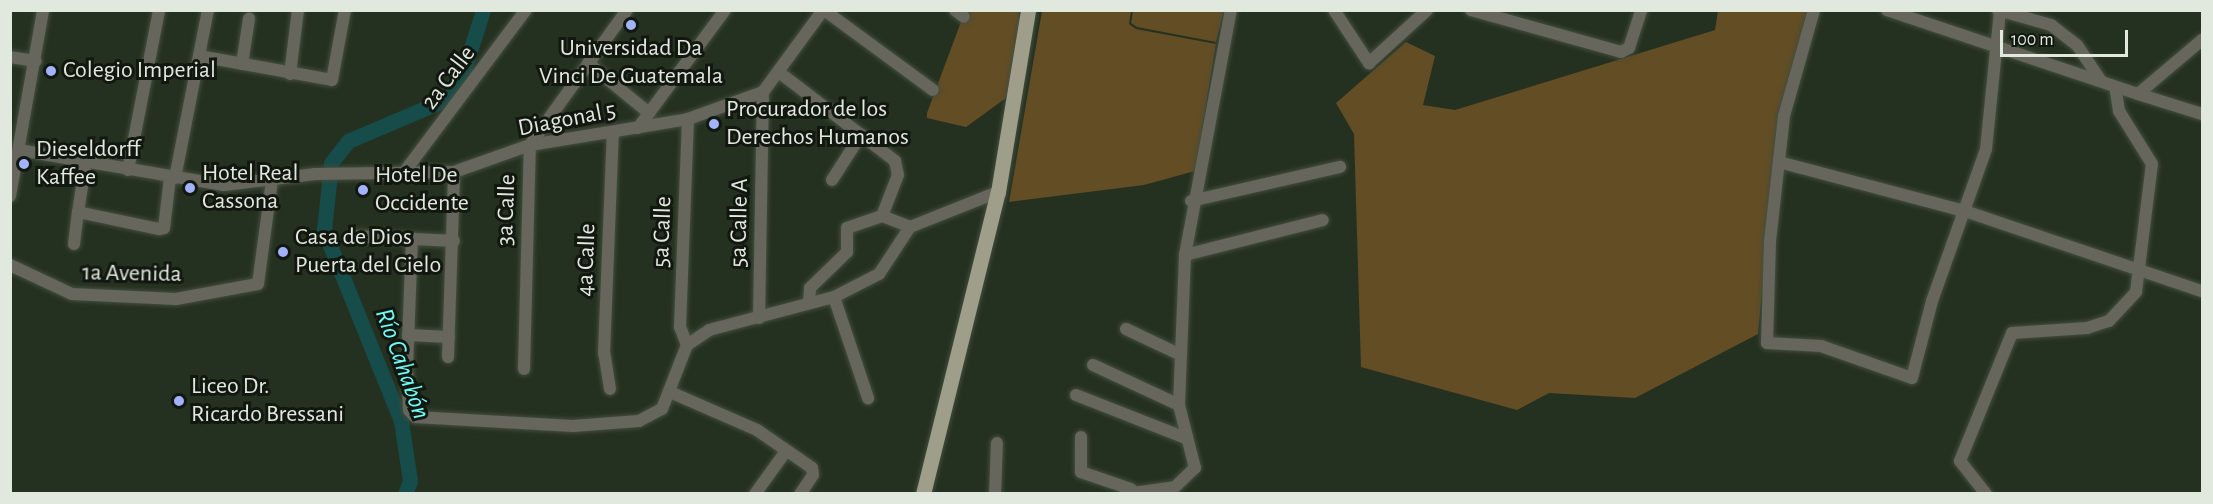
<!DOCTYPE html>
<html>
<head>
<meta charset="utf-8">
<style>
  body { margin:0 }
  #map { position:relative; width:2213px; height:504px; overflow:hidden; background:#253120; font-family:"Alegreya Sans",sans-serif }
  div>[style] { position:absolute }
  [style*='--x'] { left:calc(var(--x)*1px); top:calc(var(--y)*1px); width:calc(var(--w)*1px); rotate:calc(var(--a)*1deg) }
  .green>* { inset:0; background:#634d25 }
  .river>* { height:15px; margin:-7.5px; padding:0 7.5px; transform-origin:7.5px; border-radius:7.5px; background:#164c4a }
  .roads { filter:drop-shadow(0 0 2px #434e3e) drop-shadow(0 0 2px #434e3e) }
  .minor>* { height:12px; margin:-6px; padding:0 6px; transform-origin:6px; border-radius:6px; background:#66665c }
  .major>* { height:15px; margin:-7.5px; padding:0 7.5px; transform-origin:7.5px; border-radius:7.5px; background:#9e9e8b }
  .dots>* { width:16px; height:16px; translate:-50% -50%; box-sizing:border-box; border:3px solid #121710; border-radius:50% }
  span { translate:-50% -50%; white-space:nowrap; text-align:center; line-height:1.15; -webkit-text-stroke:6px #121710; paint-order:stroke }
  .poi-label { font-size:24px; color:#e1e8de }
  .left { translate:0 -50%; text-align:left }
  .street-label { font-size:24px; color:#e1e8de }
  .water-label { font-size:26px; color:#6ffdf8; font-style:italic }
  .frame { position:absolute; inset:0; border:12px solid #e1e8de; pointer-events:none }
  .scale { position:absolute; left:2000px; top:30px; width:128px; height:27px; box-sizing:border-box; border:3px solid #e1e8de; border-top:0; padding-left:8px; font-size:18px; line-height:21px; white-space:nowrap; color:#e1e8de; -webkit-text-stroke:4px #121710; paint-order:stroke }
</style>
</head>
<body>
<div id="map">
  <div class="green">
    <div style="clip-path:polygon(965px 11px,1019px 11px,1020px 36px,1006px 98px,966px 127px,927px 118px,927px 113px)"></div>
    <div style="clip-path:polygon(1042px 11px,1131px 11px,1129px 24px,1136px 29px,1216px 44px,1195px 171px,1144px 185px,1009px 202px)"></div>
    <div style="clip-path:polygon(1133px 11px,1133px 10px,1224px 11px,1216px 42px,1137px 27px,1131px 23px)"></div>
    <div style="clip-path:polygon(1718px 11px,1810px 11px,1773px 175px,1758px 334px,1635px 398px,1549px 393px,1517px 410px,1361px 367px,1354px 134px,1336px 103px,1406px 42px,1435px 56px,1423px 105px,1455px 110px,1715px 30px)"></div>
  </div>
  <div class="river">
    <div style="--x:405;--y:494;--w:14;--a:-69"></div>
    <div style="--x:410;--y:481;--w:61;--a:-98.5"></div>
    <div style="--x:401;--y:421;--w:206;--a:-112"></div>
    <div style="--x:324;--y:230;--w:67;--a:-84"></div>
    <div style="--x:331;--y:163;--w:28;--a:-52"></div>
    <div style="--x:348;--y:141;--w:102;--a:-23.1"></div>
    <div style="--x:442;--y:101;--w:38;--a:-55"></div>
    <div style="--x:464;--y:70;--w:63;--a:-72.4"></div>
  </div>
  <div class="roads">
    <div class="minor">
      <div style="--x:824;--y:10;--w:135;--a:36.3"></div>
      <div style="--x:955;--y:10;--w:11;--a:38"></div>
      <div style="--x:1334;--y:10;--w:64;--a:56.6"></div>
      <div style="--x:1369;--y:63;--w:79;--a:-42.4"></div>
      <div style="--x:1471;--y:10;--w:156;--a:15.6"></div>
      <div style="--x:1621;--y:52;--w:9;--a:-27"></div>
      <div style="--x:1629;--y:48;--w:40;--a:-72"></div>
      <div style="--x:1814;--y:10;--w:110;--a:105.8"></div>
      <div style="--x:1784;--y:116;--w:126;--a:96.4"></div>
      <div style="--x:1770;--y:241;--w:102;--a:91.7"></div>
      <div style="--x:1767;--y:343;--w:54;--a:3.2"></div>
      <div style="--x:1821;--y:346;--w:96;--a:19.4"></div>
      <div style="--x:1912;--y:378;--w:80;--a:-75.4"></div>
      <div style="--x:1932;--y:301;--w:161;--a:-70.4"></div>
      <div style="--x:1986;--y:149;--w:140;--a:-84.2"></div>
      <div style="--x:1887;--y:10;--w:265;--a:18.5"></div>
      <div style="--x:2138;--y:94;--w:84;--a:-40.2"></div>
      <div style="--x:1998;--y:10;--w:55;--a:15.8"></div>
      <div style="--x:2051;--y:25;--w:33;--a:38"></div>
      <div style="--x:2077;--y:45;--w:43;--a:56.3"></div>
      <div style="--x:199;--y:56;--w:135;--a:10.2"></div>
      <div style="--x:332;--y:80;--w:71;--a:-79.5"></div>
      <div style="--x:10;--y:57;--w:26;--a:9"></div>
      <div style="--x:588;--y:63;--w:79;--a:39.3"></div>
      <div style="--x:242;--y:64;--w:46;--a:-81.2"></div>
      <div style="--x:780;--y:73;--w:145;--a:37.4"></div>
      <div style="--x:895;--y:161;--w:14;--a:78"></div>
      <div style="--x:898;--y:175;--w:44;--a:111.3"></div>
      <div style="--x:882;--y:216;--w:30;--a:21"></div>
      <div style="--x:290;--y:74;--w:64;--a:-82.9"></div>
      <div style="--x:2138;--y:94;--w:67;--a:17.4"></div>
      <div style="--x:638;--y:128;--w:147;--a:-53.6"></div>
      <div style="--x:19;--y:150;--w:208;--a:9.7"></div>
      <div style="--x:224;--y:185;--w:92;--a:-6.9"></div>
      <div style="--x:315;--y:174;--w:139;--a:-0.8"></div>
      <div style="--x:454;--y:172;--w:81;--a:-19.6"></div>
      <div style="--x:530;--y:145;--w:160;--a:-9.3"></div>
      <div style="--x:688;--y:119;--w:80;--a:-19.8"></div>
      <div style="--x:763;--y:92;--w:102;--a:-53.8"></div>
      <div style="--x:86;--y:162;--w:51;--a:99.1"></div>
      <div style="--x:78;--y:212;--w:83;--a:11.9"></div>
      <div style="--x:159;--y:229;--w:5;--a:-11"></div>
      <div style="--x:164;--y:228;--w:50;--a:-83.2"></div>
      <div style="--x:1779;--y:162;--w:192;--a:14.8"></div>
      <div style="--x:1965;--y:211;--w:250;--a:18.7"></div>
      <div style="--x:128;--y:170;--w:163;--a:-79"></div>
      <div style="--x:405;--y:171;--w:201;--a:-53.1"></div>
      <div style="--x:175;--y:178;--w:171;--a:-78.9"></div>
      <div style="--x:832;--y:180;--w:54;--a:-57.2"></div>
      <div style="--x:10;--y:196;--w:189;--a:-79.9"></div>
      <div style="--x:1191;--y:201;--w:153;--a:-12.9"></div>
      <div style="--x:353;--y:236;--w:101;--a:2.8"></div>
      <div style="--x:412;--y:238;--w:130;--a:92.2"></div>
      <div style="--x:407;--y:368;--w:42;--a:87.3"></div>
      <div style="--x:409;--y:410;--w:9;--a:49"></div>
      <div style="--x:415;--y:417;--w:158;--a:3.3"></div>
      <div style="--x:573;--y:426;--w:66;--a:-4.3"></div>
      <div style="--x:639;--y:421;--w:26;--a:-28"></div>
      <div style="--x:662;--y:409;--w:69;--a:-68.7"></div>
      <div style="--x:687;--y:345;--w:27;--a:-34"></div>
      <div style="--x:709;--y:330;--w:129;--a:-14.8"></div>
      <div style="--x:834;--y:297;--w:51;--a:-27.1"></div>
      <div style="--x:879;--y:274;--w:56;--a:-56.6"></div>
      <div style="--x:910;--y:227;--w:95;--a:-21.7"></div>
      <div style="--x:74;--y:244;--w:32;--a:-83"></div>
      <div style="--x:1185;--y:255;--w:142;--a:-14.2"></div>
      <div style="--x:10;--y:265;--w:68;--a:25.1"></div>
      <div style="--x:72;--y:294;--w:104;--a:2.8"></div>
      <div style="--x:176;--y:299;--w:83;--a:-10.4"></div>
      <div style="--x:258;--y:284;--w:105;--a:-82.3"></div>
      <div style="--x:834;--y:297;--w:107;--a:71.4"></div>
      <div style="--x:809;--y:303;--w:15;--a:-86"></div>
      <div style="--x:810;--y:288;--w:52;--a:-44.2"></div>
      <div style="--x:847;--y:252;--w:24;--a:-90"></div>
      <div style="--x:847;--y:228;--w:37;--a:-19"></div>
      <div style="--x:759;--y:318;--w:226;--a:-89"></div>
      <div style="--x:1126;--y:329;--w:61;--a:25.3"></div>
      <div style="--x:408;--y:335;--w:41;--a:2.8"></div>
      <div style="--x:687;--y:345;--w:19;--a:-111"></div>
      <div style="--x:680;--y:327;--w:208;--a:-87.8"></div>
      <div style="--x:448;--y:357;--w:185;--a:-88.1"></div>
      <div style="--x:1093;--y:365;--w:95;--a:24.9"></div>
      <div style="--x:524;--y:369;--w:224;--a:-88.5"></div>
      <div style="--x:530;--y:145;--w:166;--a:-54.3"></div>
      <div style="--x:610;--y:389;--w:36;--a:-99"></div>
      <div style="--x:604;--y:353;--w:220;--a:-87.7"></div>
      <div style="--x:670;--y:392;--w:95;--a:23.6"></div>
      <div style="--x:757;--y:430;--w:67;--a:34.6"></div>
      <div style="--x:812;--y:468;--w:7;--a:82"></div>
      <div style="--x:813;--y:475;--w:23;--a:124"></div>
      <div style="--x:1076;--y:395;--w:118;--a:21.4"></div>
      <div style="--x:1081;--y:437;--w:35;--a:90"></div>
      <div style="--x:1081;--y:472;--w:53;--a:18.8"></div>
      <div style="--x:755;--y:494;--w:53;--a:-54.2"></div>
      <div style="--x:995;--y:494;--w:51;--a:-87.8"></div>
      <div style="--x:1126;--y:494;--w:49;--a:-8.1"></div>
      <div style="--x:1175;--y:487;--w:28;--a:-44"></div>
      <div style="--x:1195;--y:468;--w:65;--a:-104.3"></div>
      <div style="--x:1179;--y:405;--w:150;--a:-87.7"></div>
      <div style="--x:1185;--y:255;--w:249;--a:-79.4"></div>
      <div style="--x:1986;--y:494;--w:42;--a:-128.2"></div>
      <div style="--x:1960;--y:461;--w:138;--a:-67.9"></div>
      <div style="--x:2012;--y:333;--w:75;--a:-3.8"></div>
      <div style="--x:2087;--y:328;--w:23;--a:-18"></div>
      <div style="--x:2109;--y:321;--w:40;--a:-47"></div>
      <div style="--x:2136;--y:292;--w:129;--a:-82.9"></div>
      <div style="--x:2152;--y:164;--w:62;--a:-121.9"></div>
      <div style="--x:2119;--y:111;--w:20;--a:-99"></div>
    </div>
    <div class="major">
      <div style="--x:923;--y:494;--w:311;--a:-76.1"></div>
      <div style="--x:998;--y:192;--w:184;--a:-80.6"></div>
    </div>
  </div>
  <div class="dots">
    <div style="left:631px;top:25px;background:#a3b2fd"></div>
    <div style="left:51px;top:71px;background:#a3b2fd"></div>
    <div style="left:714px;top:124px;background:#a3b2fd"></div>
    <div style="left:24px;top:164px;background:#a3b2fd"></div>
    <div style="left:190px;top:188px;background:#a3b2fd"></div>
    <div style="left:363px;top:190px;background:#a3b2fd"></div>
    <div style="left:283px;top:252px;background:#a3b2fd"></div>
    <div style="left:179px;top:401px;background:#a3b2fd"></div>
  </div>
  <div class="poi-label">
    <span style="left:631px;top:63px">Universidad Da<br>Vinci De Guatemala</span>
    <span class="left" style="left:63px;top:71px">Colegio Imperial</span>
    <span class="left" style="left:726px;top:124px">Procurador de los<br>Derechos Humanos</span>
    <span class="left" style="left:36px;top:164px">Dieseldorff<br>Kaffee</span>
    <span class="left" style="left:202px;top:188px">Hotel Real<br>Cassona</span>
    <span class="left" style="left:375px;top:190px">Hotel De<br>Occidente</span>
    <span class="left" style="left:295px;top:252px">Casa de Dios<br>Puerta del Cielo</span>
    <span class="left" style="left:191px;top:401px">Liceo Dr.<br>Ricardo Bressani</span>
  </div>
  <div class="street-label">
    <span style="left:449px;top:78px;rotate:-53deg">2a Calle</span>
    <span style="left:567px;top:120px;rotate:-11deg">Diagonal 5</span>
    <span style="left:507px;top:210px;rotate:-88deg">3a Calle</span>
    <span style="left:740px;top:223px;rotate:-89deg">5a Calle A</span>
    <span style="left:663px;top:232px;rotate:-88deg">5a Calle</span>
    <span style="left:587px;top:260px;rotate:-88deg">4a Calle</span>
    <span style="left:132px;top:274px;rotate:1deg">1a Avenida</span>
  </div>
  <div class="water-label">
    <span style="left:402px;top:364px;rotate:70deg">Río Cahabón</span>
  </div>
  <div class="frame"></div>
  <div class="scale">100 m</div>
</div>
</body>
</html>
